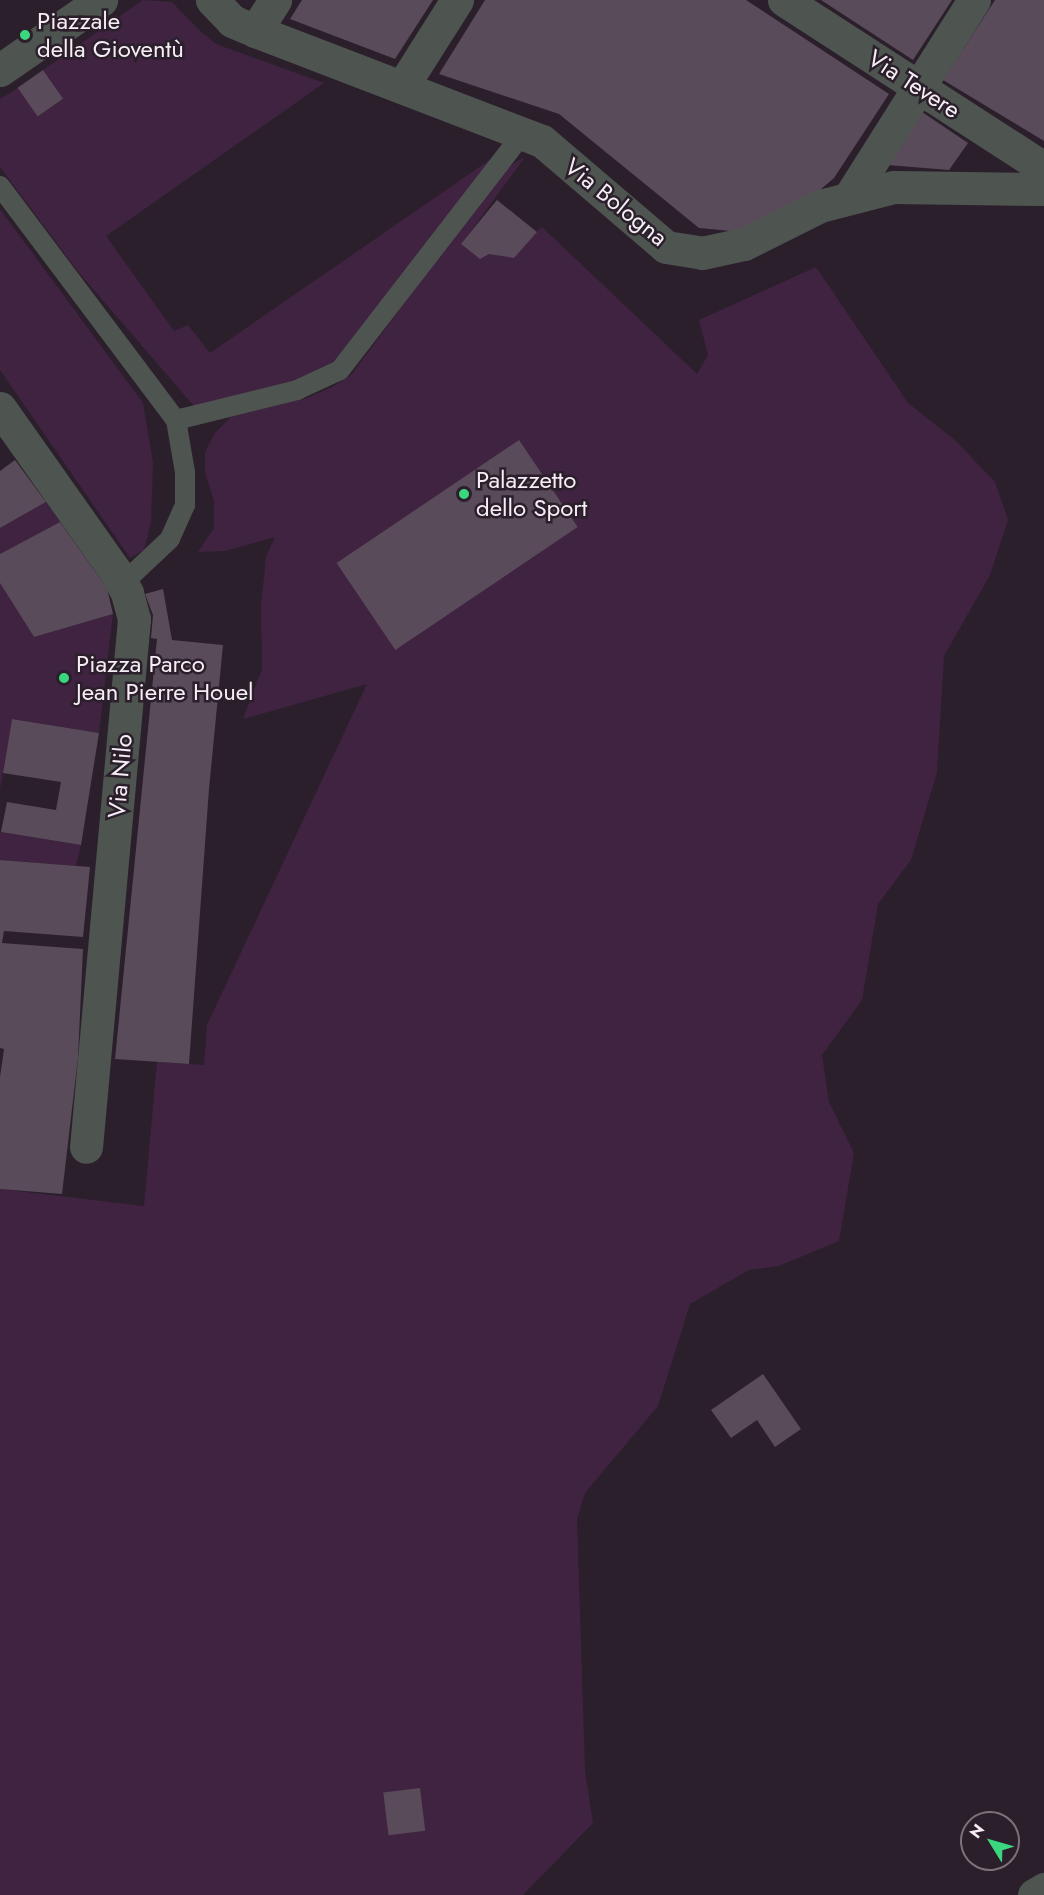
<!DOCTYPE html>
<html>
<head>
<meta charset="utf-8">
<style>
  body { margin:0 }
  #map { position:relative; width:1044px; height:1895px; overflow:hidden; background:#2b1f2b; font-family:Jost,sans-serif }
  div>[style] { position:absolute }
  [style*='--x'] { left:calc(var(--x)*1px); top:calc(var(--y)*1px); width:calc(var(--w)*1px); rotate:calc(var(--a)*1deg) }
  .green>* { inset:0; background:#402341 }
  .building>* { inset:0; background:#594b59; transform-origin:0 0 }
  .service>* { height:20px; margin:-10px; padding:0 10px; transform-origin:10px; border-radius:10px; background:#4e5550 }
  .minor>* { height:33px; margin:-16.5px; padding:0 16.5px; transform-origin:16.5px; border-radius:16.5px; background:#4e5550 }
  .tertiary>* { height:33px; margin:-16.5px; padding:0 16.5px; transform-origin:16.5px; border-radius:16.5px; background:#4e5550 }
  .dots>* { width:16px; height:16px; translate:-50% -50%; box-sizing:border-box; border:3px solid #2b1f2b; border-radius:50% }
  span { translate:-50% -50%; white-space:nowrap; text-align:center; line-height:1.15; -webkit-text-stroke:5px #2b1f2b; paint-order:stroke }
  .poi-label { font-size:24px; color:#f6eef6 }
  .left { translate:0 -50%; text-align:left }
  .street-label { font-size:24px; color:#f6eef6 }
  .north { position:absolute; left:960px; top:1811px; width:60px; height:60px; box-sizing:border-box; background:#2b1f2b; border:2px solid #7c727c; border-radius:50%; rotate:307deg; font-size:16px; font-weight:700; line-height:24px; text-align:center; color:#f6eef6 }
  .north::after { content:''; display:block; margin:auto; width:21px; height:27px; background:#3ad77f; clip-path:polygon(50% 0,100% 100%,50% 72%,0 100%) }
</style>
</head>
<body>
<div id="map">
  <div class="green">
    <div style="clip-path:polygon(143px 0,172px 2px,198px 29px,216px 44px,324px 83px,106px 236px,174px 331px,188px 325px,210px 353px,504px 150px,350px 346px,331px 364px,312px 376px,194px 406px,80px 274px,0 167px,0 99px,18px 88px,39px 116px,63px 99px,43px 70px)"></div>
    <div style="clip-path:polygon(525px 157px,470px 232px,497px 200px,536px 232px,542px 227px,697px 374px,708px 355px,699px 320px,816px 267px,908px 403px,956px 441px,995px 482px,1008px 520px,990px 575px,944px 656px,937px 772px,911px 860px,878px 904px,862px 1000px,822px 1055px,829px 1102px,854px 1153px,839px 1241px,779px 1266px,749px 1270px,690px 1304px,658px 1406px,585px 1493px,577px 1519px,585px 1771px,593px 1823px,523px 1895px,0 1895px,0 1189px,144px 1206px,157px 1062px,204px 1065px,207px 1025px,367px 684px,243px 719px,262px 669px,261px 607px,266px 557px,275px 537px,225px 551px,198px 552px,214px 528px,214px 501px,205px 472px,205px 452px,215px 433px,232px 416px,307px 398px,334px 386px,351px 375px,505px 168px)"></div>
    <div style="clip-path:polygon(0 209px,143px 403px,153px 463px,151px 523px,144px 550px,130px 558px,0 370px)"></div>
    <div style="clip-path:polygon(46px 502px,60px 522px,0 554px,0 528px)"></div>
    <div style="clip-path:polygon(0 583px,34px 637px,113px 614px,99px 733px,12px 719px,0 789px)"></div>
    <div style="clip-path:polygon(0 832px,81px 845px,76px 866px,0 860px)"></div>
  </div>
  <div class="building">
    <div style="clip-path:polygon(302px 0,433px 0,395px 59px,290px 19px)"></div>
    <div style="clip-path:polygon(485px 0,746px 0,889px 94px,834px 178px,813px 196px,741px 232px,699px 228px,559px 114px,439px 74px)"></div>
    <div style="clip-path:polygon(821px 0,952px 0,913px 60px)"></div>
    <div style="clip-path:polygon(995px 0,1044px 0,1044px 141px,943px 80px)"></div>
    <div style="left:43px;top:70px;width:35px;height:31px;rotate:55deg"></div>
    <div style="clip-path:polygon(922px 112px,968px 143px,949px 170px,887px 165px)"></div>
    <div style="clip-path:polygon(497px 200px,537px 232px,514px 258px,489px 254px,480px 259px,461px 244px)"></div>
    <div style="left:519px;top:440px;width:105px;height:220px;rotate:56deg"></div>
    <div style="clip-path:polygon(15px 460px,46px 502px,0 528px,0 471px)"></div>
    <div style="clip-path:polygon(60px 522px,107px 588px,113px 614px,34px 637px,0 583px,0 554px)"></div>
    <div style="clip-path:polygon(163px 589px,172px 640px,223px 645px,209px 789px,189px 1064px,115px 1059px,157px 639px,151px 638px,153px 615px,145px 594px)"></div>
    <div style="clip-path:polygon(12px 719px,99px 733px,81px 845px,1px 832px,7px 802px,56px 810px,61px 782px,3px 773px)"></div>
    <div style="clip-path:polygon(0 860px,90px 867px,83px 937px,4px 931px,2px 943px,83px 949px,78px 1058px,62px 1194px,0 1189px,0 1077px,4px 1049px,0 1048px)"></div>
    <div style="clip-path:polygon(763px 1374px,801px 1429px,775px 1447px,757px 1420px,731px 1438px,711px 1410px)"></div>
    <div style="left:420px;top:1788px;width:43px;height:37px;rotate:83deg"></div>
  </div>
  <div class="service">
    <div style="--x:0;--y:186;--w:293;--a:53.1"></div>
    <div style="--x:176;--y:420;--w:53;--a:80.2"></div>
    <div style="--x:185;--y:472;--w:33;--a:90"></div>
    <div style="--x:185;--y:505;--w:37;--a:114"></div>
    <div style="--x:170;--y:539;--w:66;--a:136.8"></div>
    <div style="--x:176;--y:420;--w:125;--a:-13.9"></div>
    <div style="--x:297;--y:390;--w:47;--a:-24.9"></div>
    <div style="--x:340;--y:370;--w:299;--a:-52.3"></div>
  </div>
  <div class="minor">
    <div style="--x:212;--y:0;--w:29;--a:46"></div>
    <div style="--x:232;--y:21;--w:25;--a:23"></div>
    <div style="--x:255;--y:31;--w:307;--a:21"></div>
    <div style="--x:542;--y:141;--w:163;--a:40.5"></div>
    <div style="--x:666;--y:247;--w:36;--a:9"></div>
    <div style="--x:702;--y:253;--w:43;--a:-12.1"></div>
    <div style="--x:744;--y:244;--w:85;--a:-26.6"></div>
    <div style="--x:820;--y:206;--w:76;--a:-14.4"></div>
    <div style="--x:894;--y:187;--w:150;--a:0.8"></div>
    <div style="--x:784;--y:0;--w:310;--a:32.9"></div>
    <div style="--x:255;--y:31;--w:37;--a:-57"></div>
    <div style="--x:0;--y:70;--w:123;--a:-34.7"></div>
    <div style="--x:402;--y:87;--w:103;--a:-57.7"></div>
    <div style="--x:850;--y:196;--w:232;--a:-57.7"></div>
    <div style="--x:0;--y:408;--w:199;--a:54.8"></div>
    <div style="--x:115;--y:571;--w:25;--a:61"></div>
    <div style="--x:127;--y:593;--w:27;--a:75"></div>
    <div style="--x:134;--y:619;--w:530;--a:95.19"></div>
  </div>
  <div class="tertiary">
    <div style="--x:1034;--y:1895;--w:12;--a:-31"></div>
  </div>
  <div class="dots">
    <div style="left:25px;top:35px;background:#3ad77f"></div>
    <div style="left:464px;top:494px;background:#3ad77f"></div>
    <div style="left:64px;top:678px;background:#3ad77f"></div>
  </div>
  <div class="poi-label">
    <span class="left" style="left:37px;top:35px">Piazzale<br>della Gioventù</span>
    <span class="left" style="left:476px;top:494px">Palazzetto<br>dello Sport</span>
    <span class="left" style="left:76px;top:678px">Piazza Parco<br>Jean Pierre Houel</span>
  </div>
  <div class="street-label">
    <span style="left:914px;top:84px;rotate:33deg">Via Tevere</span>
    <span style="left:616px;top:202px;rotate:39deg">Via Bologna</span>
    <span style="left:120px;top:776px;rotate:-85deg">Via Nilo</span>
  </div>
  <div class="north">N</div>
</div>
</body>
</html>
